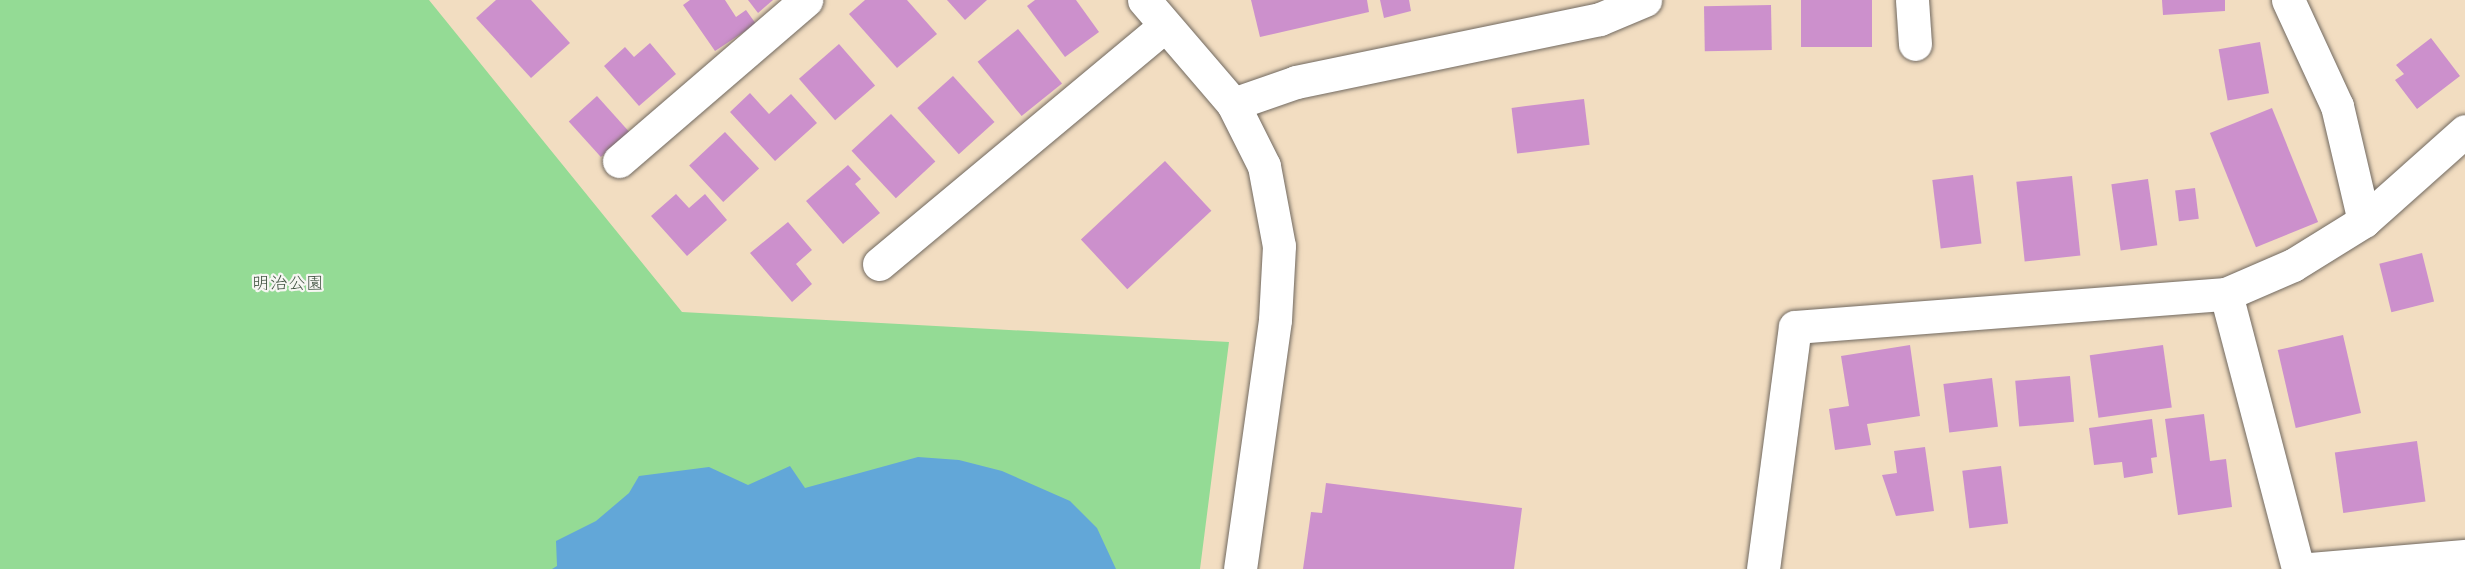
<!DOCTYPE html>
<html>
<head>
<meta charset="utf-8">
<style>
  body { margin:0 }
  #map { position:relative; width:2465px; height:569px; overflow:hidden; background:#f2ddc1; font-family:Kalam,"Klee One",sans-serif }
  div>[style] { position:absolute }
  [style*='--x'] { left:calc(var(--x)*1px); top:calc(var(--y)*1px); width:calc(var(--w)*1px); rotate:calc(var(--a)*1deg) }
  .green>* { inset:0; background:#94db95 }
  .water>* { inset:0; background:#62a7d8 }
  .building>* { inset:0; background:#cc90cc; transform-origin:0 0 }
  .roads { filter:drop-shadow(0 0 2px #716960) drop-shadow(0 0 2px #716960) }
  .minor>* { height:33px; margin:-16.5px; padding:0 16.5px; transform-origin:16.5px; border-radius:16.5px; background:#fff }
  .tertiary>* { height:33px; margin:-16.5px; padding:0 16.5px; transform-origin:16.5px; border-radius:16.5px; background:#fff }
  span { translate:-50% -50%; white-space:nowrap; text-align:center; line-height:1.15; -webkit-text-stroke:4.5px #f6f6f2; paint-order:stroke }
  .park-label { font-size:18px; color:#455746 }
</style>
</head>
<body>
<div id="map">
  <div class="green">
    <div style="clip-path:polygon(0 0,429px 0,682px 312px,1229px 342px,1200px 569px,0 569px)"></div>
  </div>
  <div class="water">
    <div style="clip-path:polygon(918px 457px,959px 460px,1002px 471px,1070px 501px,1097px 528px,1116px 569px,552px 569px,557px 566px,556px 541px,596px 521px,629px 493px,639px 476px,709px 467px,748px 485px,790px 466px,805px 488px)"></div>
  </div>
  <div class="building">
    <div style="clip-path:polygon(496px 0,531px 0,570px 43px,531px 78px,476px 18px)"></div>
    <div style="clip-path:polygon(690px 0,725px 0,736px 17px,746px 10px,756px 24px,715px 51px,683px 5px)"></div>
    <div style="clip-path:polygon(748px 0,773px 0,758px 13px)"></div>
    <div style="clip-path:polygon(865px 0,907px 0,937px 34px,897px 68px,849px 14px)"></div>
    <div style="clip-path:polygon(947px 0,987px 0,965px 20px)"></div>
    <div style="clip-path:polygon(1035px 0,1076px 0,1099px 32px,1065px 57px,1027px 6px)"></div>
    <div style="clip-path:polygon(1251px 0,1367px 0,1369px 12px,1260px 37px)"></div>
    <div style="clip-path:polygon(1380px 0,1409px 0,1411px 11px,1384px 18px)"></div>
    <div style="left:1801px;top:0;width:71px;height:47px"></div>
    <div style="clip-path:polygon(2162px 0,2225px 0,2225px 11px,2163px 15px)"></div>
    <div style="left:1771px;top:5px;width:45px;height:67px;rotate:89deg"></div>
    <div style="left:1018px;top:29px;width:70px;height:52px;rotate:51deg"></div>
    <div style="clip-path:polygon(2431px 38px,2460px 76px,2417px 109px,2395px 80px,2404px 74px,2396px 65px)"></div>
    <div style="left:2260px;top:42px;width:52px;height:42px;rotate:80deg"></div>
    <div style="clip-path:polygon(650px 43px,676px 74px,639px 106px,604px 66px,625px 47px,634px 57px)"></div>
    <div style="left:839px;top:44px;width:55px;height:53px;rotate:49deg"></div>
    <div style="left:953px;top:76px;width:62px;height:48px;rotate:48deg"></div>
    <div style="clip-path:polygon(750px 93px,769px 114px,791px 94px,817px 123px,775px 161px,730px 112px)"></div>
    <div style="left:597px;top:96px;width:48px;height:38px;rotate:48deg"></div>
    <div style="left:1584px;top:99px;width:46px;height:73px;rotate:83deg"></div>
    <div style="left:2272px;top:108px;width:123px;height:67px;rotate:68deg"></div>
    <div style="left:891px;top:114px;width:65px;height:54px;rotate:47deg"></div>
    <div style="left:725px;top:132px;width:50px;height:49px;rotate:47deg"></div>
    <div style="left:1165px;top:161px;width:68px;height:115px;rotate:47deg"></div>
    <div style="clip-path:polygon(848px 165px,861px 179px,855px 184px,880px 213px,843px 244px,806px 201px)"></div>
    <div style="left:1973px;top:175px;width:69px;height:41px;rotate:83deg"></div>
    <div style="left:2072px;top:176px;width:80px;height:56px;rotate:84deg"></div>
    <div style="left:2148px;top:179px;width:67px;height:37px;rotate:82deg"></div>
    <div style="left:2195px;top:188px;width:31px;height:20px;rotate:83deg"></div>
    <div style="clip-path:polygon(676px 194px,689px 208px,705px 194px,727px 220px,687px 256px,651px 216px)"></div>
    <div style="clip-path:polygon(788px 222px,812px 250px,796px 264px,812px 284px,792px 302px,750px 253px)"></div>
    <div style="left:2422px;top:253px;width:50px;height:44px;rotate:76deg"></div>
    <div style="left:2343px;top:335px;width:80px;height:67px;rotate:77deg"></div>
    <div style="clip-path:polygon(1910px 345px,1920px 416px,1867px 424px,1871px 445px,1835px 450px,1829px 409px,1849px 406px,1841px 356px)"></div>
    <div style="left:2163px;top:345px;width:63px;height:74px;rotate:82deg"></div>
    <div style="left:2070px;top:376px;width:46px;height:55px;rotate:85deg"></div>
    <div style="left:1992px;top:378px;width:49px;height:49px;rotate:83deg"></div>
    <div style="clip-path:polygon(2204px 414px,2210px 461px,2226px 459px,2232px 507px,2178px 515px,2165px 419px)"></div>
    <div style="clip-path:polygon(2152px 419px,2157px 457px,2151px 458px,2153px 473px,2124px 478px,2122px 462px,2094px 465px,2089px 428px)"></div>
    <div style="left:2417px;top:441px;width:61px;height:83px;rotate:82deg"></div>
    <div style="clip-path:polygon(1925px 447px,1934px 511px,1896px 516px,1882px 475px,1897px 473px,1894px 451px)"></div>
    <div style="left:2001px;top:466px;width:58px;height:39px;rotate:83deg"></div>
    <div style="clip-path:polygon(1326px 483px,1522px 508px,1514px 569px,1303px 569px,1311px 512px,1322px 513px)"></div>
  </div>
  <div class="roads">
    <div class="minor">
      <div style="--x:1912;--y:0;--w:44;--a:86.1"></div>
      <div style="--x:2288;--y:0;--w:117;--a:65.2"></div>
      <div style="--x:2337;--y:106;--w:118;--a:76.8"></div>
      <div style="--x:1233;--y:104;--w:67;--a:-19.2"></div>
      <div style="--x:1296;--y:82;--w:310;--a:-11.7"></div>
      <div style="--x:1600;--y:19;--w:49;--a:-22.9"></div>
      <div style="--x:619;--y:161;--w:247;--a:-40.7"></div>
      <div style="--x:879;--y:264;--w:372;--a:-39.8"></div>
      <div style="--x:2226;--y:294;--w:284;--a:75.3"></div>
    </div>
    <div class="tertiary">
      <div style="--x:1144;--y:0;--w:137;--a:49.4"></div>
      <div style="--x:1233;--y:104;--w:69;--a:63.4"></div>
      <div style="--x:1264;--y:166;--w:81;--a:79.4"></div>
      <div style="--x:1279;--y:246;--w:74;--a:93.1"></div>
      <div style="--x:1275;--y:320;--w:251;--a:98"></div>
      <div style="--x:1763;--y:569;--w:244;--a:-82.5"></div>
      <div style="--x:1795;--y:327;--w:432;--a:-4.4"></div>
      <div style="--x:2226;--y:294;--w:73;--a:-23.4"></div>
      <div style="--x:2293;--y:265;--w:84;--a:-31.8"></div>
      <div style="--x:2364;--y:221;--w:135;--a:-41.7"></div>
      <div style="--x:2309;--y:569;--w:157;--a:-4.8"></div>
    </div>
  </div>
  <div class="park-label">
    <span style="left:288px;top:285px">明治公園</span>
  </div>
</div>
</body>
</html>
